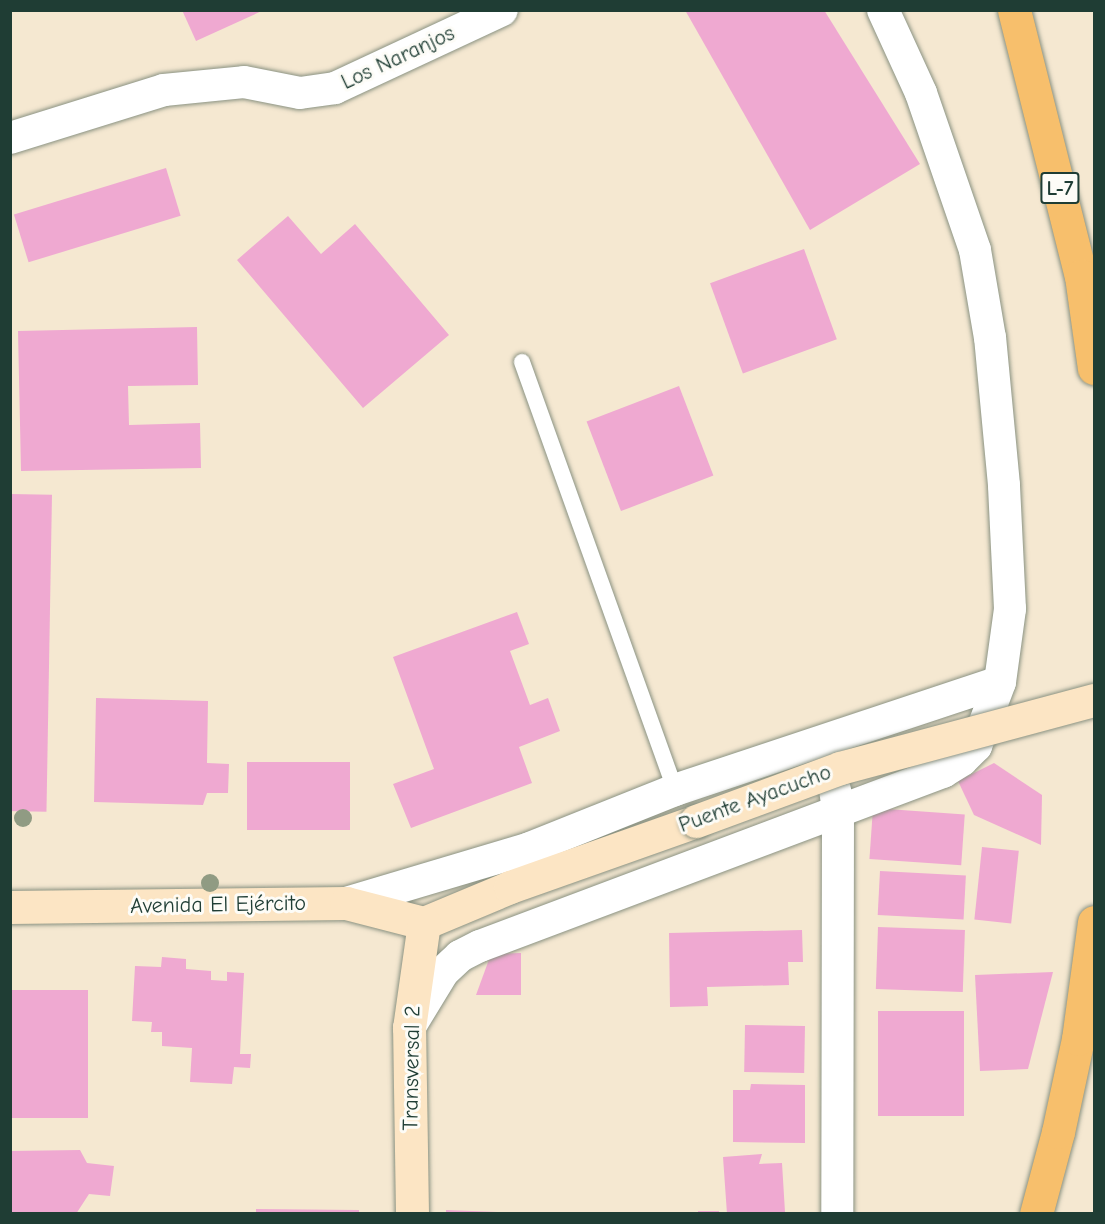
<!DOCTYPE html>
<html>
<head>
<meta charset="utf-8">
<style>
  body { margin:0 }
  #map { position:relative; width:1105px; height:1224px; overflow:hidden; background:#f5e8d1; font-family:"Comic Neue",sans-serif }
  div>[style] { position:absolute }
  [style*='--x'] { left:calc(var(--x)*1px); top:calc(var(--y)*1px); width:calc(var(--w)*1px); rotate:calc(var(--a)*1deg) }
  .building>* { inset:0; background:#efa9d1; transform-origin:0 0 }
  .roads { filter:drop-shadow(0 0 2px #8a9282) drop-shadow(0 0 2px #8a9282) }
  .lane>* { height:16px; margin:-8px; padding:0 8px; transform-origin:8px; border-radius:8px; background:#fff }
  .street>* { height:32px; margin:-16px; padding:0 16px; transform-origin:16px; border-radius:16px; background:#fff }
  .secondary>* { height:33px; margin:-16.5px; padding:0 16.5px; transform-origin:16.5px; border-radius:16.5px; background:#fce5c4 }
  .highway>* { height:33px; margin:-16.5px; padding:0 16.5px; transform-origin:16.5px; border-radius:16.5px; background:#f7bf6c }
  .bridges { filter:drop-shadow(0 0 2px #8a9282) drop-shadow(0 0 2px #8a9282) }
  .secondary-bridge>* { height:33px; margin:-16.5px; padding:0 16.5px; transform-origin:16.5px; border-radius:16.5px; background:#fce5c4 }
  .trees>* { width:18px; height:18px; margin:-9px; border-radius:50%; background:#909b83 }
  span { translate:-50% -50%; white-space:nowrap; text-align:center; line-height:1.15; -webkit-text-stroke:6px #fdfcf7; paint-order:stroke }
  .shield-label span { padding:2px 4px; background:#fdfcf7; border:2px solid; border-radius:4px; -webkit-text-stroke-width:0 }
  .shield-label { font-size:21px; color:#1f3d34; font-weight:700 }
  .street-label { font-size:22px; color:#1f3d34 }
  .frame { position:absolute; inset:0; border:12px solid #1f3d34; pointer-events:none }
</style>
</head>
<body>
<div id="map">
  <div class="building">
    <div style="clip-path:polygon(182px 10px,264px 10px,196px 41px)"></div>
    <div style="clip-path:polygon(685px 10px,824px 10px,920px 164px,810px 230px)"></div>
    <div style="left:166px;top:168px;width:50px;height:159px;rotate:73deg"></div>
    <div style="clip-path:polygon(288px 216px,321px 254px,355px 224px,449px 335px,363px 408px,237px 260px)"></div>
    <div style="left:804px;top:249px;width:96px;height:100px;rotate:70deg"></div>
    <div style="clip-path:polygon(197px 327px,198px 385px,128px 386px,129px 425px,200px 423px,201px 468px,21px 471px,18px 331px)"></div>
    <div style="left:679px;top:386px;width:96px;height:99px;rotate:69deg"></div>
    <div style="left:10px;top:494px;width:42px;height:317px;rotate:1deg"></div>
    <div style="clip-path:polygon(517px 612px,529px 644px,510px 651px,530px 705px,548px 698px,560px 731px,519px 747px,532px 783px,411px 828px,393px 784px,434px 769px,393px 657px)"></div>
    <div style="clip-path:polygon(96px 698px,208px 701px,207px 763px,229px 764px,228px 793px,207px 793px,203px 805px,94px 802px)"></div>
    <div style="left:247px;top:762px;width:103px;height:68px"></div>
    <div style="clip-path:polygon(994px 763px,1042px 795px,1041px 845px,974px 815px,958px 781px)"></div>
    <div style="left:873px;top:808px;width:92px;height:51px;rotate:4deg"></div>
    <div style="left:982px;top:847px;width:37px;height:73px;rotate:6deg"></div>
    <div style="left:880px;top:871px;width:86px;height:44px;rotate:3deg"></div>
    <div style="left:878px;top:927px;width:87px;height:62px;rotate:2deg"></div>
    <div style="clip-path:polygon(802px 930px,803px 962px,788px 962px,789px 985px,707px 987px,708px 1006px,670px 1007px,669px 933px)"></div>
    <div style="clip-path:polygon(521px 953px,521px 995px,476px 995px,491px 954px)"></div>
    <div style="clip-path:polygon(162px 957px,186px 959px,186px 969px,211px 971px,211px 980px,227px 981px,227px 972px,244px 973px,240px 1054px,251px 1054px,250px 1068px,234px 1067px,232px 1084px,190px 1082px,192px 1048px,162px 1046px,162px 1032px,151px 1032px,152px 1022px,132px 1021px,135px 966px,161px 967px)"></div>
    <div style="clip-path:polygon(1053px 972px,1028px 1069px,980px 1071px,975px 975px)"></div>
    <div style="left:10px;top:990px;width:78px;height:128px"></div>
    <div style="left:878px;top:1011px;width:86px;height:105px"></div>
    <div style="left:745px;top:1025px;width:60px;height:47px;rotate:1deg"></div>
    <div style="clip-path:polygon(751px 1084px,805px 1085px,805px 1143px,733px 1142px,733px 1090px,750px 1090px)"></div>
    <div style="clip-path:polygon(80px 1150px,87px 1163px,114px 1166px,110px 1196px,89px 1194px,76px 1214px,10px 1214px,10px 1151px)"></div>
    <div style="clip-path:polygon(762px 1154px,759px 1164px,782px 1163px,785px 1212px,727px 1214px,723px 1157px)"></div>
    <div style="clip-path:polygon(256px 1209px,359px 1210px,359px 1214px,256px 1214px)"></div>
    <div style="clip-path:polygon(446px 1210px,498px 1212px,498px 1214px,446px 1214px)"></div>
    <div style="left:698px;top:1211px;width:21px;height:3px"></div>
  </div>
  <div class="roads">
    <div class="lane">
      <div style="--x:522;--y:362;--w:455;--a:70.3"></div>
    </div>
    <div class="street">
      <div style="--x:10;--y:138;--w:161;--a:-17.3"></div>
      <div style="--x:164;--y:90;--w:80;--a:-5.7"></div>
      <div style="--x:244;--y:82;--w:57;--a:11.1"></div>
      <div style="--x:300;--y:93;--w:35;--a:-8"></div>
      <div style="--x:335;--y:88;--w:184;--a:-25"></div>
      <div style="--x:835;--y:790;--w:20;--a:81"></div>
      <div style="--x:838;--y:810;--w:404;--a:90.1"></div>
      <div style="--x:346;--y:903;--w:192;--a:-16.6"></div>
      <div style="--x:530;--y:848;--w:156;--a:-21.8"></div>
      <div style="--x:675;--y:790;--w:342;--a:-18.4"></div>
      <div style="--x:409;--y:1028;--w:66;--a:-58.7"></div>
      <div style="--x:443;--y:972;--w:23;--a:-43"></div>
      <div style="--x:460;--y:956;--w:22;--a:-27"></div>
      <div style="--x:480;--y:946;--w:495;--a:-20.6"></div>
      <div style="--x:943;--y:772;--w:22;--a:-32"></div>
      <div style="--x:962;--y:760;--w:20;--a:-45"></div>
      <div style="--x:976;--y:746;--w:68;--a:-69.4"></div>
      <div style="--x:1000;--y:682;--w:74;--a:-82.2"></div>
      <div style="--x:1010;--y:609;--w:124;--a:-92.8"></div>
      <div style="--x:1004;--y:485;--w:148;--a:-95.4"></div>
      <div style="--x:990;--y:338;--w:89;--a:-99.7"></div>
      <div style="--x:975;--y:250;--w:166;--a:-109"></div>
      <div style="--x:921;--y:93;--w:91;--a:-114.6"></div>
    </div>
    <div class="secondary">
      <div style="--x:10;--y:907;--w:336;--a:-0.7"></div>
      <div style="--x:346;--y:903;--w:81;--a:14.4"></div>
      <div style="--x:424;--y:923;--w:93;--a:-22.7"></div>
      <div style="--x:510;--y:887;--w:197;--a:-19.5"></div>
      <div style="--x:412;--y:1214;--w:186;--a:-90.9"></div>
      <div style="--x:409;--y:1028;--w:106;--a:-81.9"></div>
    </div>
    <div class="highway">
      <div style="--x:1014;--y:10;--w:274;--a:75.9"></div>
      <div style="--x:1081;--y:276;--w:93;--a:82"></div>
      <div style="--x:1036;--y:1214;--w:85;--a:-75"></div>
      <div style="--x:1058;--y:1132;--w:95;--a:-77.9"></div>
      <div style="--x:1078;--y:1039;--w:118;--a:-82.2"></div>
    </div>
  </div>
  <div class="bridges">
    <div class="secondary-bridge">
      <div style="--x:696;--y:821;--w:153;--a:-20.2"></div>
      <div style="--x:840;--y:768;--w:263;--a:-15"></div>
    </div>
  </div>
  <div class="trees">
    <div style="left:23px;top:818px"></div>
    <div style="left:210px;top:883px"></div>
  </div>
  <div class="shield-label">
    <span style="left:1060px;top:188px">L-7</span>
  </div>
  <div class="street-label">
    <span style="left:398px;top:58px;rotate:-25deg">Los Naranjos</span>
    <span style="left:755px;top:799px;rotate:-20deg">Puente Ayacucho</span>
    <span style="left:218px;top:905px;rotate:-1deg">Avenida El Ejército</span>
    <span style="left:412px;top:1068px;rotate:-89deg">Transversal 2</span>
  </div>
  <div class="frame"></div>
</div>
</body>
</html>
